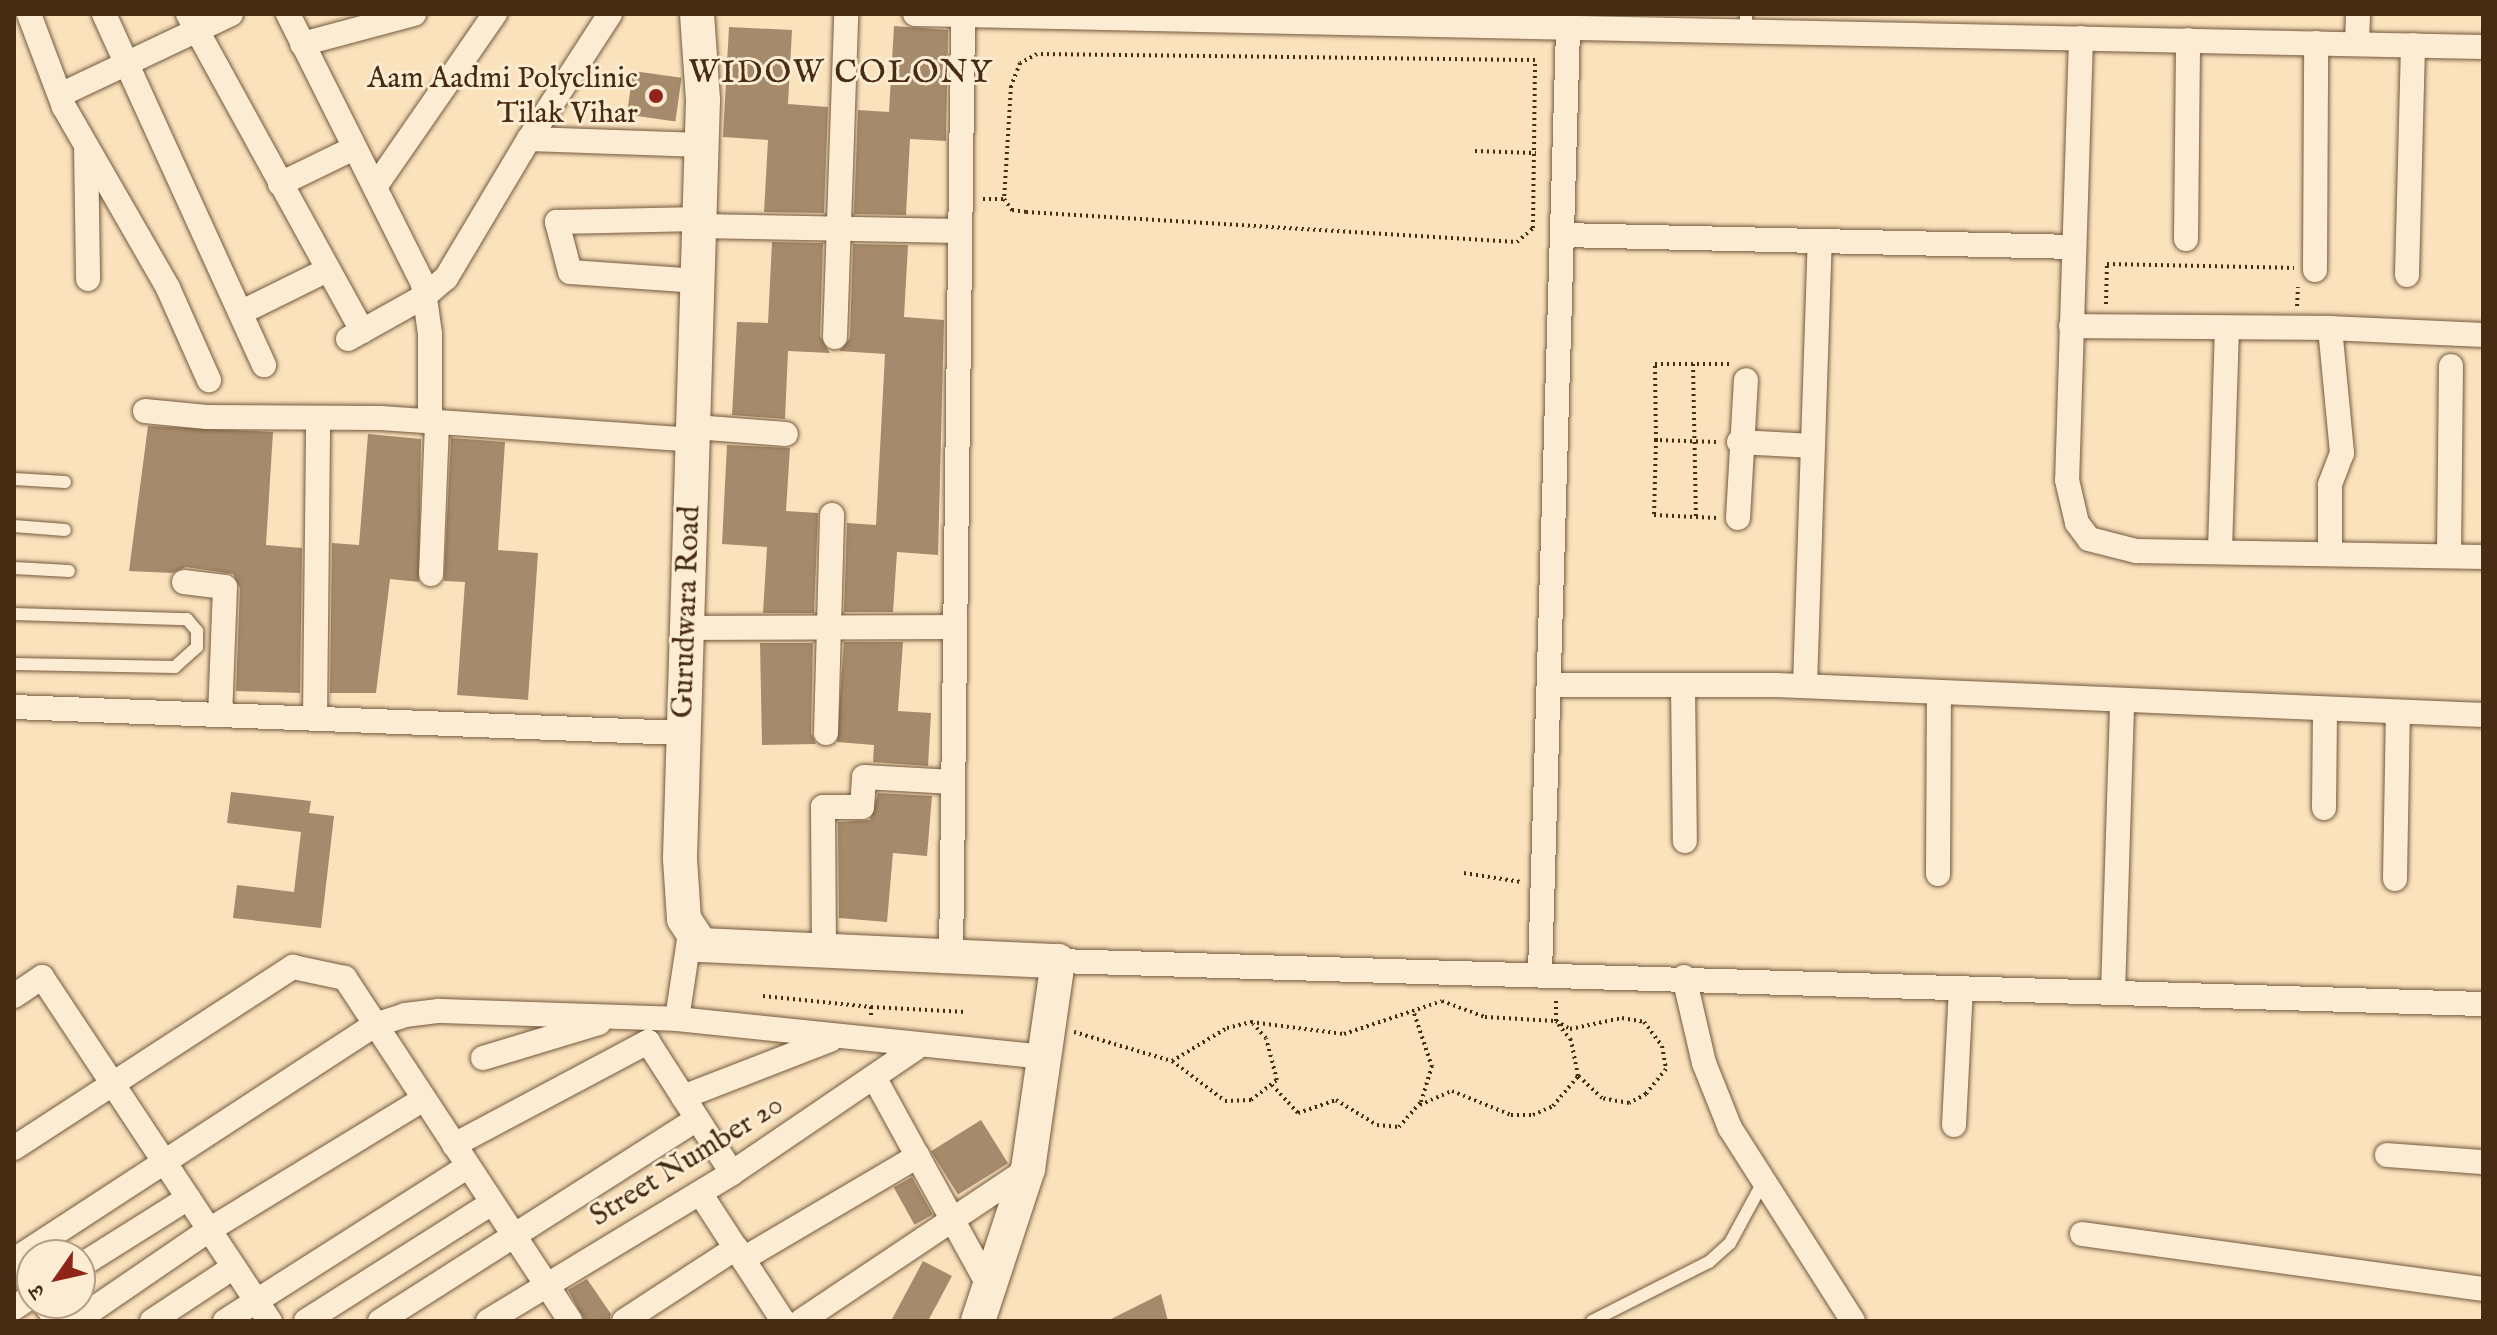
<!DOCTYPE html>
<html>
<head>
<meta charset="utf-8">
<style>
  body { margin:0 }
  #map { position:relative; width:2497px; height:1335px; overflow:hidden; background:#fae2bc; font-family:"IM FELL English","Noto Serif Devanagari",serif }
  div>[style] { position:absolute }
  [style*='--x'] { left:calc(var(--x)*1px); top:calc(var(--y)*1px); width:calc(var(--w)*1px); rotate:calc(var(--a)*1deg) }
  .building>* { inset:0; background:#a58a6b; transform-origin:0 0 }
  .path>* { height:4px; margin-top:-2px; transform-origin:0; background:repeating-linear-gradient(90deg,#482b13 0 2px,transparent 0 6px) }
  .roads { filter:drop-shadow(0 0 2px #74593d) drop-shadow(0 0 2px #74593d) }
  .lane>* { height:12px; margin:-6px; padding:0 6px; transform-origin:6px; border-radius:6px; background:#fcecd3 }
  .street>* { height:24px; margin:-12px; padding:0 12px; transform-origin:12px; border-radius:12px; background:#fcecd3 }
  .secondary>* { height:34px; margin:-17px; padding:0 17px; transform-origin:17px; border-radius:17px; background:#fcecd3 }
  .dots>* { width:22px; height:22px; translate:-50% -50%; box-sizing:border-box; border:4px solid #fcecd3; border-radius:50% }
  span { translate:-50% -50%; white-space:nowrap; text-align:center; line-height:1.15; -webkit-text-stroke:6px #fcecd3; paint-order:stroke }
  .poi-label { font-size:30px; color:#482b13 }
  .right { translate:-100% -50%; text-align:right }
  .street-label { font-size:30px; color:#482b13 }
  .neighbourhood-label { font-size:32px; color:#482b13; letter-spacing:2px }
  .frame { position:absolute; inset:0; border:16px solid #482b13; pointer-events:none }
  .north { position:absolute; left:16px; top:1239px; width:80px; height:80px; box-sizing:border-box; background:#fcecd3; border:2px solid #b49f86; border-radius:50%; rotate:236deg; font-size:22px; font-weight:700; line-height:32px; text-align:center; color:#482b13 }
  .north::after { content:''; display:block; margin:auto; width:28px; height:36px; background:#8f2418; clip-path:polygon(50% 0,100% 100%,50% 72%,0 100%) }
</style>
</head>
<body>
<div id="map">
  <div class="building">
    <div style="clip-path:polygon(894px 26px,948px 30px,946px 141px,910px 139px,906px 215px,854px 214px,858px 110px,889px 112px)"></div>
    <div style="clip-path:polygon(729px 27px,792px 30px,788px 104px,828px 107px,824px 213px,764px 212px,768px 140px,723px 137px)"></div>
    <div style="left:633px;top:71px;width:49px;height:44px;rotate:8deg"></div>
    <div style="clip-path:polygon(772px 242px,823px 243px,820px 336px,830px 353px,788px 351px,785px 419px,732px 415px,737px 322px,768px 323px)"></div>
    <div style="clip-path:polygon(853px 244px,908px 245px,904px 317px,944px 320px,938px 555px,897px 552px,893px 612px,844px 612px,847px 523px,876px 525px,885px 354px,839px 351px,850px 338px)"></div>
    <div style="clip-path:polygon(148px 426px,273px 432px,266px 545px,302px 548px,300px 693px,236px 691px,240px 588px,233px 574px,186px 567px,172px 573px,129px 571px)"></div>
    <div style="clip-path:polygon(368px 434px,421px 439px,419px 582px,390px 579px,376px 693px,330px 693px,332px 543px,359px 545px)"></div>
    <div style="clip-path:polygon(451px 438px,505px 442px,498px 550px,538px 553px,528px 700px,457px 695px,465px 582px,444px 581px)"></div>
    <div style="clip-path:polygon(727px 445px,790px 448px,786px 511px,818px 513px,814px 613px,763px 613px,767px 547px,722px 544px)"></div>
    <div style="clip-path:polygon(844px 642px,903px 642px,898px 711px,931px 713px,928px 766px,873px 762px,874px 745px,837px 742px)"></div>
    <div style="clip-path:polygon(760px 643px,813px 643px,811px 733px,816px 744px,762px 745px)"></div>
    <div style="clip-path:polygon(231px 792px,311px 801px,309px 813px,334px 816px,321px 928px,233px 918px,237px 885px,294px 892px,301px 832px,227px 823px)"></div>
    <div style="clip-path:polygon(878px 793px,932px 796px,927px 856px,893px 853px,887px 922px,839px 918px,838px 822px,870px 820px)"></div>
    <div style="left:981px;top:1120px;width:51px;height:59px;rotate:58deg"></div>
    <div style="left:912px;top:1177px;width:43px;height:21px;rotate:61deg"></div>
    <div style="clip-path:polygon(923px 1261px,952px 1276px,928px 1321px,891px 1321px)"></div>
    <div style="clip-path:polygon(587px 1279px,611px 1314px,609px 1321px,585px 1321px,568px 1290px)"></div>
    <div style="clip-path:polygon(1161px 1294px,1168px 1321px,1107px 1321px)"></div>
  </div>
  <div class="path">
    <div style="--x:1475;--y:151;--w:61;--a:1.9"></div>
    <div style="--x:983;--y:199;--w:21;--a:0"></div>
    <div style="--x:1004;--y:199;--w:14;--a:54"></div>
    <div style="--x:1012;--y:210;--w:14;--a:8"></div>
    <div style="--x:1026;--y:212;--w:492;--a:3.5"></div>
    <div style="--x:1517;--y:242;--w:21;--a:-41"></div>
    <div style="--x:1533;--y:228;--w:168;--a:-89.3"></div>
    <div style="--x:1535;--y:60;--w:498;--a:-179.3"></div>
    <div style="--x:1037;--y:54;--w:19;--a:152"></div>
    <div style="--x:1020;--y:63;--w:25;--a:111"></div>
    <div style="--x:1011;--y:86;--w:113;--a:93.5"></div>
    <div style="--x:2106;--y:304;--w:40;--a:-88.6"></div>
    <div style="--x:2107;--y:264;--w:187;--a:1.2"></div>
    <div style="--x:2297;--y:306;--w:19;--a:-87"></div>
    <div style="--x:1693;--y:364;--w:153;--a:88.9"></div>
    <div style="--x:1656;--y:440;--w:76;--a:-90.8"></div>
    <div style="--x:1655;--y:364;--w:74;--a:0"></div>
    <div style="--x:1716;--y:442;--w:60;--a:-178.1"></div>
    <div style="--x:1656;--y:440;--w:75;--a:91.5"></div>
    <div style="--x:1654;--y:515;--w:63;--a:2.7"></div>
    <div style="--x:1464;--y:873;--w:58;--a:9"></div>
    <div style="--x:763;--y:996;--w:109;--a:5.8"></div>
    <div style="--x:871;--y:1007;--w:9;--a:90"></div>
    <div style="--x:871;--y:1007;--w:95;--a:3"></div>
    <div style="--x:1556;--y:1021;--w:16;--a:30"></div>
    <div style="--x:1570;--y:1029;--w:53;--a:-11.9"></div>
    <div style="--x:1622;--y:1018;--w:22;--a:10"></div>
    <div style="--x:1644;--y:1022;--w:30;--a:53"></div>
    <div style="--x:1662;--y:1046;--w:23;--a:80"></div>
    <div style="--x:1666;--y:1069;--w:32;--a:129"></div>
    <div style="--x:1646;--y:1094;--w:19;--a:152"></div>
    <div style="--x:1629;--y:1103;--w:27;--a:-170"></div>
    <div style="--x:1602;--y:1098;--w:33;--a:-137"></div>
    <div style="--x:1074;--y:1032;--w:102;--a:16.5"></div>
    <div style="--x:1172;--y:1061;--w:64;--a:-31"></div>
    <div style="--x:1227;--y:1028;--w:25;--a:-14"></div>
    <div style="--x:1251;--y:1022;--w:94;--a:7.4"></div>
    <div style="--x:1344;--y:1034;--w:103;--a:-18.6"></div>
    <div style="--x:1442;--y:1001;--w:46;--a:20.4"></div>
    <div style="--x:1485;--y:1017;--w:71;--a:3.2"></div>
    <div style="--x:1556;--y:1021;--w:21;--a:-90"></div>
    <div style="--x:1172;--y:1061;--w:66;--a:37"></div>
    <div style="--x:1225;--y:1101;--w:26;--a:-2"></div>
    <div style="--x:1251;--y:1100;--w:33;--a:-38"></div>
    <div style="--x:1277;--y:1080;--w:43;--a:-104.7"></div>
    <div style="--x:1266;--y:1038;--w:19;--a:-133"></div>
    <div style="--x:1272;--y:1085;--w:38;--a:47"></div>
    <div style="--x:1298;--y:1113;--w:40;--a:-18.9"></div>
    <div style="--x:1336;--y:1100;--w:48;--a:31.4"></div>
    <div style="--x:1377;--y:1125;--w:22;--a:5"></div>
    <div style="--x:1399;--y:1127;--w:33;--a:-49"></div>
    <div style="--x:1421;--y:1102;--w:37;--a:-73"></div>
    <div style="--x:1432;--y:1067;--w:60;--a:-108.4"></div>
    <div style="--x:1420;--y:1105;--w:35;--a:-24"></div>
    <div style="--x:1452;--y:1091;--w:64;--a:22.1"></div>
    <div style="--x:1511;--y:1115;--w:22;--a:0"></div>
    <div style="--x:1533;--y:1115;--w:22;--a:-24"></div>
    <div style="--x:1553;--y:1106;--w:39;--a:-50"></div>
    <div style="--x:1578;--y:1076;--w:37;--a:-101"></div>
    <div style="--x:1571;--y:1040;--w:21;--a:-129"></div>
  </div>
  <div class="roads">
    <div class="lane">
      <div style="--x:1746;--y:14;--w:17;--a:90"></div>
      <div style="--x:14;--y:479;--w:51;--a:3.4"></div>
      <div style="--x:14;--y:526;--w:51;--a:4.5"></div>
      <div style="--x:14;--y:568;--w:55;--a:3.1"></div>
      <div style="--x:14;--y:614;--w:173;--a:1.7"></div>
      <div style="--x:187;--y:619;--w:16;--a:50"></div>
      <div style="--x:197;--y:631;--w:16;--a:90"></div>
      <div style="--x:197;--y:647;--w:30;--a:138"></div>
      <div style="--x:175;--y:667;--w:161;--a:-178.9"></div>
      <div style="--x:1592;--y:1321;--w:131;--a:-26.8"></div>
      <div style="--x:1709;--y:1262;--w:28;--a:-42"></div>
      <div style="--x:1730;--y:1243;--w:69;--a:-61.6"></div>
    </div>
    <div class="street">
      <div style="--x:29;--y:14;--w:99;--a:69.4"></div>
      <div style="--x:64;--y:107;--w:209;--a:60.1"></div>
      <div style="--x:168;--y:288;--w:101;--a:66"></div>
      <div style="--x:104;--y:14;--w:386;--a:65.5"></div>
      <div style="--x:188;--y:14;--w:362;--a:61.2"></div>
      <div style="--x:288;--y:14;--w:302;--a:63.4"></div>
      <div style="--x:423;--y:284;--w:50;--a:82"></div>
      <div style="--x:430;--y:334;--w:87;--a:90"></div>
      <div style="--x:610;--y:14;--w:149;--a:122.9"></div>
      <div style="--x:529;--y:139;--w:173;--a:2"></div>
      <div style="--x:915;--y:14;--w:1568;--a:1.21"></div>
      <div style="--x:2081;--y:38;--w:442;--a:91.8"></div>
      <div style="--x:2067;--y:480;--w:44;--a:76.9"></div>
      <div style="--x:2077;--y:523;--w:20;--a:53"></div>
      <div style="--x:2089;--y:539;--w:49;--a:14.3"></div>
      <div style="--x:2136;--y:551;--w:347;--a:1"></div>
      <div style="--x:302;--y:44;--w:116;--a:-15"></div>
      <div style="--x:2357;--y:44;--w:30;--a:-88"></div>
      <div style="--x:60;--y:95;--w:189;--a:-25.3"></div>
      <div style="--x:86;--y:146;--w:133;--a:89.1"></div>
      <div style="--x:280;--y:184;--w:82;--a:-25.9"></div>
      <div style="--x:375;--y:187;--w:211;--a:-55.3"></div>
      <div style="--x:700;--y:226;--w:260;--a:1.1"></div>
      <div style="--x:1562;--y:235;--w:512;--a:1.34"></div>
      <div style="--x:2186;--y:239;--w:199;--a:-89.4"></div>
      <div style="--x:2315;--y:270;--w:227;--a:-89.7"></div>
      <div style="--x:2407;--y:275;--w:230;--a:-88.5"></div>
      <div style="--x:698;--y:281;--w:128;--a:-176"></div>
      <div style="--x:570;--y:272;--w:52;--a:-104.6"></div>
      <div style="--x:557;--y:222;--w:143;--a:-1.2"></div>
      <div style="--x:242;--y:312;--w:95;--a:-26.3"></div>
      <div style="--x:2071;--y:326;--w:259;--a:0.4"></div>
      <div style="--x:2330;--y:328;--w:126;--a:84.5"></div>
      <div style="--x:2342;--y:453;--w:34;--a:111"></div>
      <div style="--x:2330;--y:485;--w:67;--a:90"></div>
      <div style="--x:2330;--y:328;--w:153;--a:2.6"></div>
      <div style="--x:835;--y:337;--w:323;--a:-88"></div>
      <div style="--x:348;--y:339;--w:88;--a:-29.2"></div>
      <div style="--x:425;--y:296;--w:28;--a:-41"></div>
      <div style="--x:446;--y:278;--w:162;--a:-59.2"></div>
      <div style="--x:145;--y:411;--w:62;--a:5.5"></div>
      <div style="--x:207;--y:417;--w:174;--a:0.3"></div>
      <div style="--x:381;--y:418;--w:314;--a:4"></div>
      <div style="--x:695;--y:427;--w:91;--a:4.4"></div>
      <div style="--x:1739;--y:442;--w:74;--a:3.1"></div>
      <div style="--x:1738;--y:518;--w:138;--a:-86.7"></div>
      <div style="--x:2220;--y:550;--w:220;--a:-88.2"></div>
      <div style="--x:2449;--y:555;--w:189;--a:-89.4"></div>
      <div style="--x:431;--y:574;--w:152;--a:-87.7"></div>
      <div style="--x:184;--y:582;--w:41;--a:7"></div>
      <div style="--x:225;--y:587;--w:128;--a:92.2"></div>
      <div style="--x:687;--y:628;--w:268;--a:-0.2"></div>
      <div style="--x:1549;--y:685;--w:227;--a:0"></div>
      <div style="--x:1776;--y:685;--w:708;--a:2.43"></div>
      <div style="--x:1805;--y:686;--w:445;--a:-88.1"></div>
      <div style="--x:1683;--y:687;--w:154;--a:89.3"></div>
      <div style="--x:14;--y:707;--w:670;--a:2.23"></div>
      <div style="--x:315;--y:719;--w:301;--a:-89.4"></div>
      <div style="--x:826;--y:733;--w:218;--a:-88.4"></div>
      <div style="--x:2324;--y:808;--w:99;--a:-89.4"></div>
      <div style="--x:1938;--y:874;--w:182;--a:-89.7"></div>
      <div style="--x:2395;--y:879;--w:167;--a:-89"></div>
      <div style="--x:824;--y:952;--w:145;--a:-90.4"></div>
      <div style="--x:823;--y:807;--w:39;--a:0"></div>
      <div style="--x:862;--y:807;--w:30;--a:-86"></div>
      <div style="--x:864;--y:777;--w:89;--a:3.2"></div>
      <div style="--x:951;--y:959;--w:944;--a:-89.27"></div>
      <div style="--x:1058;--y:961;--w:1426;--a:1.73"></div>
      <div style="--x:1540;--y:973;--w:946;--a:-88.3"></div>
      <div style="--x:1684;--y:977;--w:88;--a:76.9"></div>
      <div style="--x:1704;--y:1063;--w:70;--a:68.2"></div>
      <div style="--x:1730;--y:1128;--w:229;--a:57.5"></div>
      <div style="--x:2113;--y:993;--w:293;--a:-88.2"></div>
      <div style="--x:14;--y:996;--w:34;--a:-34"></div>
      <div style="--x:42;--y:977;--w:413;--a:56.5"></div>
      <div style="--x:677;--y:1019;--w:87;--a:-81.4"></div>
      <div style="--x:483;--y:1058;--w:121;--a:-16.8"></div>
      <div style="--x:874;--y:1077;--w:241;--a:61.2"></div>
      <div style="--x:683;--y:1097;--w:158;--a:-21.2"></div>
      <div style="--x:1954;--y:1125;--w:137;--a:-87.1"></div>
      <div style="--x:454;--y:1145;--w:220;--a:-28"></div>
      <div style="--x:648;--y:1042;--w:156;--a:57.3"></div>
      <div style="--x:14;--y:1148;--w:333;--a:-33"></div>
      <div style="--x:293;--y:967;--w:53;--a:11.9"></div>
      <div style="--x:345;--y:978;--w:410;--a:56.7"></div>
      <div style="--x:2387;--y:1155;--w:96;--a:4.2"></div>
      <div style="--x:700;--y:1193;--w:153;--a:57"></div>
      <div style="--x:2082;--y:1234;--w:405;--a:7.8"></div>
      <div style="--x:743;--y:1259;--w:203;--a:-30.5"></div>
      <div style="--x:14;--y:1260;--w:431;--a:-33.1"></div>
      <div style="--x:375;--y:1025;--w:32;--a:-18"></div>
      <div style="--x:405;--y:1015;--w:34;--a:-7"></div>
      <div style="--x:439;--y:1011;--w:238;--a:1.9"></div>
      <div style="--x:677;--y:1019;--w:372;--a:5.9"></div>
      <div style="--x:14;--y:1260;--w:32;--a:55"></div>
      <div style="--x:80;--y:1266;--w:128;--a:-32.2"></div>
      <div style="--x:44;--y:1303;--w:22;--a:54"></div>
      <div style="--x:14;--y:1308;--w:22;--a:-34"></div>
      <div style="--x:76;--y:1321;--w:161;--a:-34.4"></div>
      <div style="--x:209;--y:1230;--w:252;--a:-31.4"></div>
      <div style="--x:152;--y:1321;--w:98;--a:-33.4"></div>
      <div style="--x:225;--y:1321;--w:288;--a:-32.5"></div>
      <div style="--x:306;--y:1321;--w:220;--a:-32.4"></div>
      <div style="--x:380;--y:1321;--w:376;--a:-32.5"></div>
      <div style="--x:488;--y:1321;--w:285;--a:-31.2"></div>
      <div style="--x:732;--y:1173;--w:222;--a:-34.2"></div>
      <div style="--x:624;--y:1321;--w:134;--a:-33.1"></div>
      <div style="--x:801;--y:1321;--w:273;--a:-33.8"></div>
    </div>
    <div class="secondary">
      <div style="--x:697;--y:14;--w:86;--a:86"></div>
      <div style="--x:703;--y:100;--w:759;--a:91.74"></div>
      <div style="--x:680;--y:859;--w:60;--a:86.2"></div>
      <div style="--x:684;--y:919;--w:31;--a:57"></div>
      <div style="--x:701;--y:945;--w:357;--a:2.6"></div>
      <div style="--x:1058;--y:961;--w:210;--a:98.2"></div>
      <div style="--x:1028;--y:1169;--w:160;--a:108.2"></div>
    </div>
  </div>
  <div class="dots">
    <div style="left:656px;top:96px;background:#8f2418"></div>
  </div>
  <div class="poi-label">
    <span class="right" style="left:638px;top:96px">Aam Aadmi Polyclinic<br>Tilak Vihar</span>
  </div>
  <div class="street-label">
    <span style="left:687px;top:612px;rotate:-88deg">Gurudwara Road</span>
    <span style="left:687px;top:1161px;rotate:-32deg">Street Number 20</span>
  </div>
  <div class="neighbourhood-label">
    <span style="left:841px;top:74px">WIDOW COLONY</span>
  </div>
  <div class="frame"></div>
  <div class="north">उ</div>
</div>
</body>
</html>
